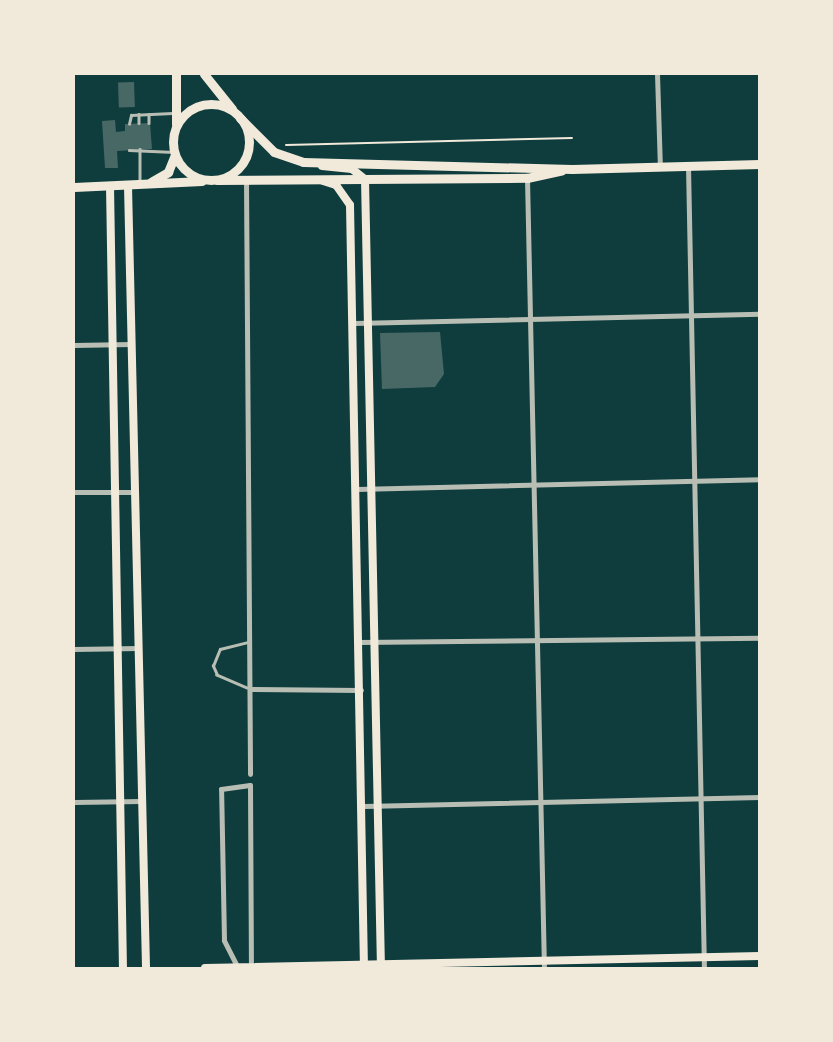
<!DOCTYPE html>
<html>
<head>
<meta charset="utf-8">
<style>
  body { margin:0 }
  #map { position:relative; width:833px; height:1042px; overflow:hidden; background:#0f3d3e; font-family:"Source Sans 3",sans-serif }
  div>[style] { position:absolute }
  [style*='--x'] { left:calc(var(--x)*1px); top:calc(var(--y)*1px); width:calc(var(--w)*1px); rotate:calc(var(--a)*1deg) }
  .building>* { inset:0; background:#486865; transform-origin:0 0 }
  .path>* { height:2px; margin:-1px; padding:0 1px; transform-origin:1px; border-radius:1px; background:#f1e9da }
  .service>* { height:2.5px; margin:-1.25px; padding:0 1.25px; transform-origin:1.25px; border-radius:1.25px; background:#b8beb3 }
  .minor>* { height:5px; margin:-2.5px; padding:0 2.5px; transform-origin:2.5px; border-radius:2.5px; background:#b8beb3 }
  .secondary>* { height:8px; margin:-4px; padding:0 4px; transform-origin:4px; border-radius:4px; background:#f1e9da }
  .primary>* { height:9px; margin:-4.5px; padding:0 4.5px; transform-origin:4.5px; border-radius:4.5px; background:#f1e9da }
  .primary>.ring { margin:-4.5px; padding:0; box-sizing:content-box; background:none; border:9px solid #f1e9da; border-radius:50% }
  span { translate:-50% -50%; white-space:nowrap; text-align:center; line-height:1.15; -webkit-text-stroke:5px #f1e9da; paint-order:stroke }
  .frame { position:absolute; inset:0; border:75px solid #f1e9da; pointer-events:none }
</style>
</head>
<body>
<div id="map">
  <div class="building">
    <div style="left:134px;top:82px;width:25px;height:16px;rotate:88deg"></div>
    <div style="clip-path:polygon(115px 120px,116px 132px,125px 131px,125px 124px,150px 123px,152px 149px,117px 151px,118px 168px,105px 168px,102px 121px)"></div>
    <div style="clip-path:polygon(440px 332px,444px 374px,435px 387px,382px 389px,380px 333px)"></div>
  </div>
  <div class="path">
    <div style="--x:286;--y:145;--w:286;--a:-1.4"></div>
  </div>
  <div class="service">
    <div style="--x:139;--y:114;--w:9;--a:90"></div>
    <div style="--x:149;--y:114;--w:9;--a:90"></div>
    <div style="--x:129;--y:124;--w:9;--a:-77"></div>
    <div style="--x:131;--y:115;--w:41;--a:-2.8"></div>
    <div style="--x:140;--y:149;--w:33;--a:90"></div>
    <div style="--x:129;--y:150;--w:45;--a:2.5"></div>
    <div style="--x:247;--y:688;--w:33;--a:-157"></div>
    <div style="--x:217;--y:675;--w:10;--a:-114"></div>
    <div style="--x:213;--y:666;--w:18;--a:-68"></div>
    <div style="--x:220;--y:649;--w:30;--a:-14"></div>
  </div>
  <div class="minor">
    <div style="--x:657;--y:74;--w:93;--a:88.2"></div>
    <div style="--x:688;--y:166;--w:802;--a:88.86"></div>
    <div style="--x:527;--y:178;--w:790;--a:88.77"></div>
    <div style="--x:246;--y:180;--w:594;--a:89.61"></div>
    <div style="--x:354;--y:323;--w:406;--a:-1.3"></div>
    <div style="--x:74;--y:345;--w:57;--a:-1"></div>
    <div style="--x:357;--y:489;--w:403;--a:-1.4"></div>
    <div style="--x:74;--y:492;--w:60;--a:0"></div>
    <div style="--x:360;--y:642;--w:400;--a:-0.6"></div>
    <div style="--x:74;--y:649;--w:64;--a:-0.9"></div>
    <div style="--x:251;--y:689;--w:110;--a:0.5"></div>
    <div style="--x:74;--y:802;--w:67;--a:-0.9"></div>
    <div style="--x:364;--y:806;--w:396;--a:-1.3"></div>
    <div style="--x:238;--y:968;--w:31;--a:-117"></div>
    <div style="--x:224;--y:940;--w:151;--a:-91.1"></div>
    <div style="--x:221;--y:789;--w:29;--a:-8"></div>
    <div style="--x:250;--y:785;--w:183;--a:89.7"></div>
  </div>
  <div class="secondary">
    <div style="--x:322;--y:166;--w:30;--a:6"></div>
    <div style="--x:352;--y:169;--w:16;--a:38"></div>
    <div style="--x:365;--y:179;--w:789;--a:88.84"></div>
    <div style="--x:323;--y:181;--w:14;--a:17"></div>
    <div style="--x:336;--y:185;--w:24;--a:55"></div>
    <div style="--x:350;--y:205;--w:763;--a:88.95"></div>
    <div style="--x:110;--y:186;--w:782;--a:89.05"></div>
    <div style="--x:128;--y:186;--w:782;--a:88.68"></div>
    <div style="--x:205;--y:968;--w:555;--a:-1.24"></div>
  </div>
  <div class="primary">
    <div style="--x:176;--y:74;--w:50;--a:90"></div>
    <div style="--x:204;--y:74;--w:45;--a:51.3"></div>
    <div class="ring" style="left:173px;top:104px;width:67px;height:67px"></div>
    <div style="--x:240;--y:118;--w:48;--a:45"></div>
    <div style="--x:274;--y:152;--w:31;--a:19"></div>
    <div style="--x:303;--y:162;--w:269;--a:1.5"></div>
    <div style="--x:572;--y:169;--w:188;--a:-1.5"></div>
    <div style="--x:217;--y:180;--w:310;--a:-0.4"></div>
    <div style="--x:527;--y:178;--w:35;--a:-12"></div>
    <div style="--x:151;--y:182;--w:20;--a:-30"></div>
    <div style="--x:168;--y:172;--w:18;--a:-68"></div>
    <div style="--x:74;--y:187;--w:128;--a:-2.7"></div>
  </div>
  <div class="frame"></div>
</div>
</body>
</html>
